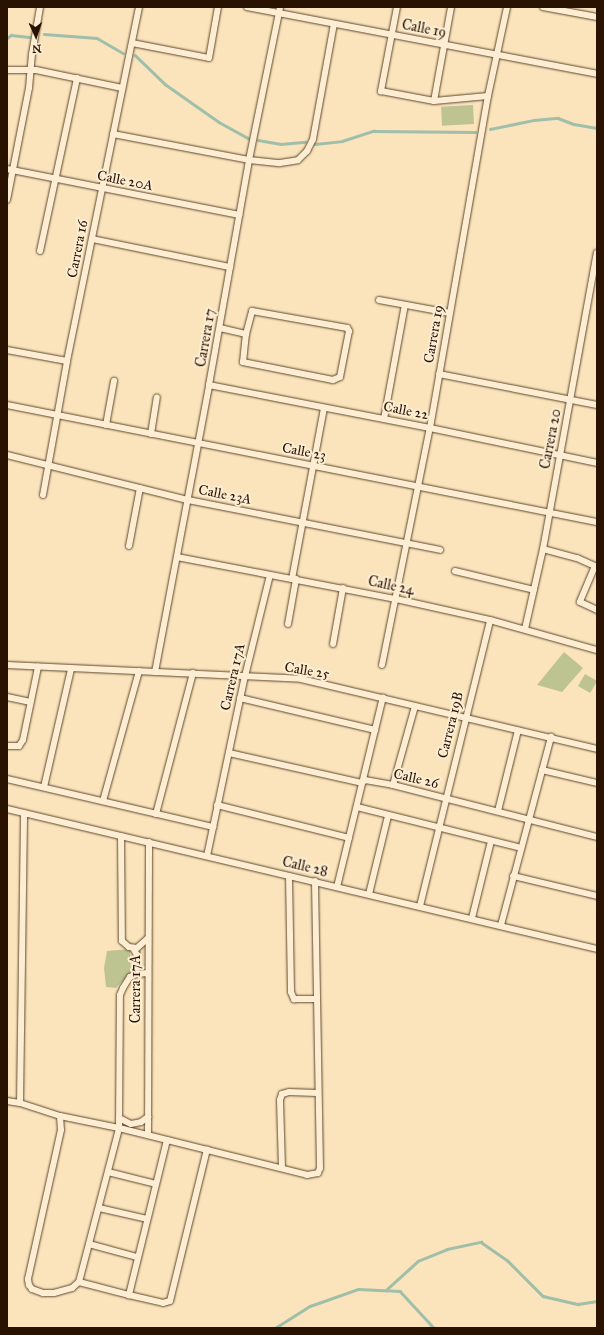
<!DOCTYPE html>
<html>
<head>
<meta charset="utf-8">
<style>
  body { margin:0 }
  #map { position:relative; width:604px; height:1335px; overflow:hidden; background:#fbe4bb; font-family:"IM FELL Great Primer",serif }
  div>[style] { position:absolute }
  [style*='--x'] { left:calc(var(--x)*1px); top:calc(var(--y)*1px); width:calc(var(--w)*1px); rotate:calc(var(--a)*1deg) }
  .green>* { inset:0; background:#bdc491; transform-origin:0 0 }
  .stream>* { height:2.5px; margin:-1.25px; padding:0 1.25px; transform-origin:1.25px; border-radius:1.25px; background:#a0bfab }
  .roads { filter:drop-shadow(0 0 1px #5e462f) drop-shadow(0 0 1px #5e462f) }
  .street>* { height:6px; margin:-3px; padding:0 3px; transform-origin:3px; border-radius:3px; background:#fcedd3 }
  span { translate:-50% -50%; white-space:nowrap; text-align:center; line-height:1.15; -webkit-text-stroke:4px #fcedd3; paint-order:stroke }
  .street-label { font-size:14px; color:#291200 }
  .frame { position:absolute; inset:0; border:8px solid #291200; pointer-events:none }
  .north { position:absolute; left:16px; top:16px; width:40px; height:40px; -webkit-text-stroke:3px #fcedd3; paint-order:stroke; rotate:177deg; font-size:11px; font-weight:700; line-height:16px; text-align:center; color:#291200 }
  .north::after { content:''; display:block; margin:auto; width:14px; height:18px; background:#291200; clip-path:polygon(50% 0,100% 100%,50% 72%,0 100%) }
</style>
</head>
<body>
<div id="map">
  <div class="green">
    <div style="left:473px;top:105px;width:19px;height:32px;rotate:87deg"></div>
    <div style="clip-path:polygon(564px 652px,583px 668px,562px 692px,537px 685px)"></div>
    <div style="left:585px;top:674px;width:14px;height:14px;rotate:30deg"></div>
    <div style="clip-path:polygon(130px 949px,131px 972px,116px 988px,106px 987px,104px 968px,107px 951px)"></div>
  </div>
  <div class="stream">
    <div style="--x:44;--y:34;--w:53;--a:4.3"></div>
    <div style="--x:97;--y:38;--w:30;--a:30"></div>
    <div style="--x:7;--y:38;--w:5;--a:-37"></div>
    <div style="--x:11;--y:35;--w:18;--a:6"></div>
    <div style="--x:135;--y:55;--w:42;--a:44"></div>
    <div style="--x:165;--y:84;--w:66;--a:35.1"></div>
    <div style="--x:219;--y:122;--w:35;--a:29"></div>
    <div style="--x:490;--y:129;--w:45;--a:-11.6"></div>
    <div style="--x:534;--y:120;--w:24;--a:-5"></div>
    <div style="--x:558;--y:118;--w:17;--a:21"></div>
    <div style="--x:574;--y:124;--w:23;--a:10"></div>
    <div style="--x:258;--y:140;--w:23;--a:10"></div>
    <div style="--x:281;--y:144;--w:24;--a:-5"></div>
    <div style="--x:315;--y:144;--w:27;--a:-6"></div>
    <div style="--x:342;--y:141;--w:33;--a:-18"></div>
    <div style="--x:373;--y:131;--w:102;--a:0.6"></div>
    <div style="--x:386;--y:1290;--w:43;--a:-42.2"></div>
    <div style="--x:418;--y:1261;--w:31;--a:-22"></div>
    <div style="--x:447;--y:1249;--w:35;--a:-12"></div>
    <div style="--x:481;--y:1242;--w:32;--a:35"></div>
    <div style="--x:507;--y:1260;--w:51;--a:45"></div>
    <div style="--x:543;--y:1296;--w:36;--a:13"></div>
    <div style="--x:578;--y:1304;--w:19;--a:-9"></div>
    <div style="--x:275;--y:1328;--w:41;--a:-32.2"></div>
    <div style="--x:310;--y:1306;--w:51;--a:-19.5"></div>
    <div style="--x:358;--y:1289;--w:42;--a:2.7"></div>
    <div style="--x:400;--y:1291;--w:50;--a:47.4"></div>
  </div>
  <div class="roads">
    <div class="street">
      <div style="--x:247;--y:7;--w:356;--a:10.8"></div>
      <div style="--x:397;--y:7;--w:86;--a:100.8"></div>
      <div style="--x:381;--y:91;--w:54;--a:10.7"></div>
      <div style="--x:434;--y:101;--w:54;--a:-5.3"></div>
      <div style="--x:543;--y:7;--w:55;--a:10.5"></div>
      <div style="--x:132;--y:43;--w:78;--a:11"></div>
      <div style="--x:209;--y:58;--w:52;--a:-80"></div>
      <div style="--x:7;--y:70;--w:29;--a:0"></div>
      <div style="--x:36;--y:70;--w:88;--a:11.8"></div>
      <div style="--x:434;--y:101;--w:96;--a:-79.7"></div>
      <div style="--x:113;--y:134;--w:138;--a:10.8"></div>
      <div style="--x:249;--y:160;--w:31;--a:6"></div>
      <div style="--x:280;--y:163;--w:18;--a:-9"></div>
      <div style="--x:298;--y:160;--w:13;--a:-45"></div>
      <div style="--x:307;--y:151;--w:13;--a:-63"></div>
      <div style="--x:313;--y:139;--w:117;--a:-79.7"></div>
      <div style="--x:7;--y:169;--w:237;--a:11.2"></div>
      <div style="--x:7;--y:200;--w:114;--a:-78.9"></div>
      <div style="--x:29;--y:88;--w:34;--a:-85"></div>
      <div style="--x:32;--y:54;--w:48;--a:-80.3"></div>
      <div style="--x:92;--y:239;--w:141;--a:11.5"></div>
      <div style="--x:40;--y:251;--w:177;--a:-77.9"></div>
      <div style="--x:379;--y:300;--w:72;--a:10.4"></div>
      <div style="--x:252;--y:311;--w:97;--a:10.1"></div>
      <div style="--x:347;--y:328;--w:4;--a:56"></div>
      <div style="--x:349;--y:331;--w:47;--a:101.1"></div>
      <div style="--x:340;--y:377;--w:8;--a:157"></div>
      <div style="--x:333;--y:380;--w:92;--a:-168.7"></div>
      <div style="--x:243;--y:362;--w:28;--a:-84"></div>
      <div style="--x:246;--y:334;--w:24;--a:-75"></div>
      <div style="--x:220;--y:328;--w:27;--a:13"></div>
      <div style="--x:7;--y:350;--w:61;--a:10.4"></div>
      <div style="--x:439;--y:374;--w:161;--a:11.1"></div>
      <div style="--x:209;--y:385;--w:225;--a:11"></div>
      <div style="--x:430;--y:428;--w:171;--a:11.8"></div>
      <div style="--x:7;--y:405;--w:601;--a:11.22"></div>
      <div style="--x:384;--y:419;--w:116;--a:-79.6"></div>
      <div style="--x:106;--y:425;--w:45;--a:-79.7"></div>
      <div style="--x:151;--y:434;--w:37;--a:-81"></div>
      <div style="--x:7;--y:455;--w:187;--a:14"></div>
      <div style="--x:188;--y:500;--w:257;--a:11.2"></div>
      <div style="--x:43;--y:495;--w:136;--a:-79.8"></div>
      <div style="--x:67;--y:361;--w:361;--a:-78.5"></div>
      <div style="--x:129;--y:546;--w:59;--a:-79.3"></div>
      <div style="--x:543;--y:549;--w:35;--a:15"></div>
      <div style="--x:577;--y:558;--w:22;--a:24"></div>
      <div style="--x:177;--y:557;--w:223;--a:10.9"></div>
      <div style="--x:396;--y:599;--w:96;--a:12.6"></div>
      <div style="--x:490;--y:620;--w:111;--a:15.7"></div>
      <div style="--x:595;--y:566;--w:39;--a:113"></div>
      <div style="--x:580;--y:602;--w:19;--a:25"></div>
      <div style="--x:455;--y:571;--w:81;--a:13.5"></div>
      <div style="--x:292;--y:579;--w:174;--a:-79.4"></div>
      <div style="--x:288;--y:624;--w:46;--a:-79.9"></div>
      <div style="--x:525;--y:629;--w:82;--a:-77.3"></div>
      <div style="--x:543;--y:549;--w:301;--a:-79.7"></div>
      <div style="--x:333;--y:644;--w:57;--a:-79.9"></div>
      <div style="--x:7;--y:665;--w:294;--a:2.7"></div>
      <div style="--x:301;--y:679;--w:304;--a:13.3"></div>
      <div style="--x:382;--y:665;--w:242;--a:-78.6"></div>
      <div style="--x:430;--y:428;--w:337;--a:-80.1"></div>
      <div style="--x:488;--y:96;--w:91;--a:-77.9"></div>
      <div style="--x:155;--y:672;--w:292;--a:-79.3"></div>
      <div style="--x:209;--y:385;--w:229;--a:-79.9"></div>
      <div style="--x:249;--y:160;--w:156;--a:-78.5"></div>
      <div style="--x:7;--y:697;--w:24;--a:12"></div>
      <div style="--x:240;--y:698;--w:139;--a:13.3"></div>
      <div style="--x:7;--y:746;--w:12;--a:0"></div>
      <div style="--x:19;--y:746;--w:7;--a:-56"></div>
      <div style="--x:23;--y:740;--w:75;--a:-78.4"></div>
      <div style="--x:229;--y:753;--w:136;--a:12.7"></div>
      <div style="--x:362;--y:783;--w:4;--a:-45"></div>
      <div style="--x:365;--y:780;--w:28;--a:10"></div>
      <div style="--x:393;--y:785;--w:211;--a:14.3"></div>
      <div style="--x:542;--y:770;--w:57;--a:13.3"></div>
      <div style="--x:7;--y:779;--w:212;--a:13.1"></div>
      <div style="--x:393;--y:785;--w:82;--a:-74.4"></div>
      <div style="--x:44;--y:787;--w:121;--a:-77.1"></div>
      <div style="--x:103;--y:801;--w:135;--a:-74.5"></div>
      <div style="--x:217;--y:805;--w:136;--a:14"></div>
      <div style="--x:357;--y:807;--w:169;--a:14"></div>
      <div style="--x:7;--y:809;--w:606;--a:13.35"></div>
      <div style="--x:498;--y:811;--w:83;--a:-76.1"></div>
      <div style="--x:156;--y:814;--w:146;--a:-75.3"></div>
      <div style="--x:121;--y:836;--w:105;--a:89.5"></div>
      <div style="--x:122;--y:941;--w:9;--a:41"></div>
      <div style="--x:129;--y:947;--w:8;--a:7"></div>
      <div style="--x:137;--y:948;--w:15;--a:-42"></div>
      <div style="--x:207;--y:856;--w:184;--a:-78.1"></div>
      <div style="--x:245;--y:676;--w:104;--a:-76.1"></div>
      <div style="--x:289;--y:876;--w:116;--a:89"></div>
      <div style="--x:291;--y:992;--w:8;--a:67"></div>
      <div style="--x:294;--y:999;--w:23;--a:0"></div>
      <div style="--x:513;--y:876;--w:86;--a:13.4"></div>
      <div style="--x:337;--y:887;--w:195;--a:-76.4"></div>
      <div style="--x:369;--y:894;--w:80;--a:-76.3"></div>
      <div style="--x:420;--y:906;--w:294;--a:-76.2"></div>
      <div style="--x:472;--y:918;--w:79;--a:-76.1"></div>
      <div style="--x:501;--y:925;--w:195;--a:-75.1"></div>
      <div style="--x:133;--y:948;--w:8;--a:60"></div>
      <div style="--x:137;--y:955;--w:19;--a:93"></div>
      <div style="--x:7;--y:1101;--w:13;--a:9"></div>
      <div style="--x:20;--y:1103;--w:42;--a:18"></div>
      <div style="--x:60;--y:1116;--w:60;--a:11.5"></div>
      <div style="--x:119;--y:1128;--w:194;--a:14"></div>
      <div style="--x:307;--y:1175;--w:11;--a:-10"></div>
      <div style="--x:318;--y:1173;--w:5;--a:-68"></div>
      <div style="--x:320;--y:1168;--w:287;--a:-91"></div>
      <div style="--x:20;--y:1103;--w:290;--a:-89.2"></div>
      <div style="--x:60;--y:1116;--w:14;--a:86"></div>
      <div style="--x:61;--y:1130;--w:153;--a:102.5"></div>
      <div style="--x:28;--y:1279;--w:6;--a:81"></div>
      <div style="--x:29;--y:1285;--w:5;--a:53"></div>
      <div style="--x:32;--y:1289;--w:12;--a:20"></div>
      <div style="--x:43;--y:1293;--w:11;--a:0"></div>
      <div style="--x:54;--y:1293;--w:19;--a:-16"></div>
      <div style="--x:72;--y:1288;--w:9;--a:-41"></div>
      <div style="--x:79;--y:1282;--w:52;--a:14.6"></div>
      <div style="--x:119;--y:1118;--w:13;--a:27"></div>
      <div style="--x:131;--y:1124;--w:10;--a:-11"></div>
      <div style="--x:141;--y:1122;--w:9;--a:-36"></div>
      <div style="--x:148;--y:1135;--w:293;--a:-89.8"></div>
      <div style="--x:167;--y:1140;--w:160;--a:103.8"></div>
      <div style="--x:129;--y:1295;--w:35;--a:13"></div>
      <div style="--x:163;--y:1303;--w:7;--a:-16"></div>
      <div style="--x:170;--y:1301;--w:156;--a:-76.3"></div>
      <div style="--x:282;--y:1168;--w:68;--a:-91.7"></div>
      <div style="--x:280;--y:1100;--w:6;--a:-72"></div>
      <div style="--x:282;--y:1094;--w:7;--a:-16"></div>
      <div style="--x:289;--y:1092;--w:28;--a:2"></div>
      <div style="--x:108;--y:1172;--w:49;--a:14"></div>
      <div style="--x:99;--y:1208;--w:49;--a:12.9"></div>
      <div style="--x:89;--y:1244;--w:50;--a:15.2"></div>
      <div style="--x:79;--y:1282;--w:159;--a:-75.4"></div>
      <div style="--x:119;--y:1128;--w:133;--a:-89.6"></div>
      <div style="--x:120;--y:995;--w:8;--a:-67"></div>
      <div style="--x:123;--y:988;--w:13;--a:-58"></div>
      <div style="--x:130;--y:977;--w:7;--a:-27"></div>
      <div style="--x:136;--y:974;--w:12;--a:-5"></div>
    </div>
  </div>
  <div class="street-label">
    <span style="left:424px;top:29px;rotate:11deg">Calle 19</span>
    <span style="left:125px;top:181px;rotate:11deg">Calle 20A</span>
    <span style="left:78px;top:249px;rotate:-79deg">Carrera 16</span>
    <span style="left:434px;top:334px;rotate:-80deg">Carrera 19</span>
    <span style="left:206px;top:338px;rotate:-80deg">Carrera 17</span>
    <span style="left:406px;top:411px;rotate:11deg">Calle 22</span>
    <span style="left:551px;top:439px;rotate:-79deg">Carrera 20</span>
    <span style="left:304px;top:452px;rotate:11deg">Calle 23</span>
    <span style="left:225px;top:495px;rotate:11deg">Calle 23A</span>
    <span style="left:391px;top:586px;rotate:12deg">Calle 24</span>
    <span style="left:307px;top:671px;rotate:9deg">Calle 25</span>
    <span style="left:233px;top:677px;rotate:-77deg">Carrera 17A</span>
    <span style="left:451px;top:725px;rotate:-76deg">Carrera 19B</span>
    <span style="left:416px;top:779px;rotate:13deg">Calle 26</span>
    <span style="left:305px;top:867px;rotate:13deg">Calle 28</span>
    <span style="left:136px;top:989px;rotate:-90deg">Carrera 17A</span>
  </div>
  <div class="frame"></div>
  <div class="north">N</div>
</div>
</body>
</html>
